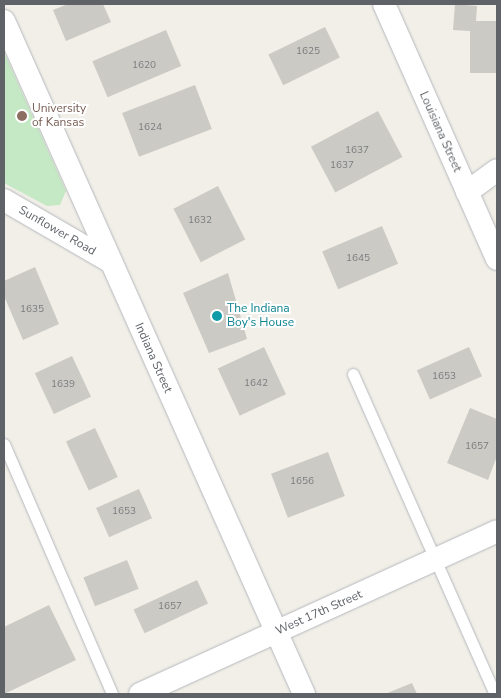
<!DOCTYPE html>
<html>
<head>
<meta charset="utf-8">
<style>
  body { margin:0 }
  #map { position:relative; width:501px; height:698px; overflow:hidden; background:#f1efe8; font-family:"Nunito Sans",sans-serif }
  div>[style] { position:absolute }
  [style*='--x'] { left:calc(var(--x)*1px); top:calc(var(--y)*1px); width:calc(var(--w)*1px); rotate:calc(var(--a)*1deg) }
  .green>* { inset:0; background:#c5e8c5 }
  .building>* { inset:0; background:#cccac5; transform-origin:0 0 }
  .roads { filter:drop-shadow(0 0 1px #b5b8bc) drop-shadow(0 0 1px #b5b8bc) }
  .service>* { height:11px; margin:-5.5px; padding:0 5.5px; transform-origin:5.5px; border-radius:5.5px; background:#fff }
  .minor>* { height:22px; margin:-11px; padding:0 11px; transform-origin:11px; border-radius:11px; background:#fff }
  .dots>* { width:14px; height:14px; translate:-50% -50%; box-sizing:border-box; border:2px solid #fff; border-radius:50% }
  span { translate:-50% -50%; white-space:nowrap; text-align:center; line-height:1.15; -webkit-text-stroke:4px #fff; paint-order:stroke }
  .number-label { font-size:10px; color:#7a7d7f }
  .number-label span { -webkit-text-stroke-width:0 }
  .education-label { font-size:12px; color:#785e54 }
  .left { translate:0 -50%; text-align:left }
  .street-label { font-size:12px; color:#5f6368 }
  .culture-label { font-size:12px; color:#0d838f }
  .frame { position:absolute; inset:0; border:5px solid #5f6368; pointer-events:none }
</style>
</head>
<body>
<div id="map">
  <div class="green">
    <div style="clip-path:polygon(4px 52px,66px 191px,60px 205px,47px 206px,4px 183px)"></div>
  </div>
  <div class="building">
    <div style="clip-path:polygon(68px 4px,103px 4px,111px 22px,66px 41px,53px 10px)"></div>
    <div style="clip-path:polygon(455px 4px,477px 6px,476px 21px,497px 21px,497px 73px,470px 73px,470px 31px,453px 30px)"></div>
    <div style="left:325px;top:27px;width:34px;height:63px;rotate:64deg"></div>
    <div style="left:166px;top:30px;width:39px;height:80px;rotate:67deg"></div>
    <div style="left:195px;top:85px;width:47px;height:78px;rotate:69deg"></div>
    <div style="left:378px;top:111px;width:52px;height:76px;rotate:62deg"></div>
    <div style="left:218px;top:186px;width:60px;height:50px;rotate:63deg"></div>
    <div style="left:382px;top:226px;width:41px;height:65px;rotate:67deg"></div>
    <div style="clip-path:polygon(35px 267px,59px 324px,23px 340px,4px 296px,4px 281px)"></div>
    <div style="clip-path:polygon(228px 273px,247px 339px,209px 353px,183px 293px)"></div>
    <div style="left:264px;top:347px;width:52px;height:51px;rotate:65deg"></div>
    <div style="left:469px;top:347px;width:32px;height:57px;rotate:66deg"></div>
    <div style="left:72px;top:356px;width:45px;height:41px;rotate:65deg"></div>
    <div style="clip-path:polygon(470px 408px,497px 419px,497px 456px,488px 480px,447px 463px)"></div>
    <div style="left:95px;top:428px;width:54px;height:32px;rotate:65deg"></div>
    <div style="left:328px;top:452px;width:47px;height:61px;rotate:69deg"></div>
    <div style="left:139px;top:489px;width:32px;height:47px;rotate:66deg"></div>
    <div style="left:127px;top:560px;width:31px;height:47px;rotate:68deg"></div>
    <div style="left:197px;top:580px;width:26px;height:70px;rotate:65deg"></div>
    <div style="clip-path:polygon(49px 605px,76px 660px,4px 694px,4px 627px)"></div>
    <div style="clip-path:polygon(412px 683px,417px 694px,385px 694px)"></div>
  </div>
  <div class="roads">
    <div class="service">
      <div style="--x:353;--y:374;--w:350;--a:66.1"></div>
      <div style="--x:4;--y:444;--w:272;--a:66.6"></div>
    </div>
    <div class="minor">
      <div style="--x:384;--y:4;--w:279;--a:66.1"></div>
      <div style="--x:4;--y:21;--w:737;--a:65.97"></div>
      <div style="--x:467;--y:192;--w:37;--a:-36"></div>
      <div style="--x:4;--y:200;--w:124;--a:30.1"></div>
      <div style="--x:140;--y:694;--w:392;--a:-24.5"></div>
    </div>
  </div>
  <div class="dots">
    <div style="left:22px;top:116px;background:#8d6e63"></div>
    <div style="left:217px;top:316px;background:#0f9aa8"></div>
  </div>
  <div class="number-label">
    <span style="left:308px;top:52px">1625</span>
    <span style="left:144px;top:66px">1620</span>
    <span style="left:150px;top:128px">1624</span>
    <span style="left:357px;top:151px">1637</span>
    <span style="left:342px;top:166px">1637</span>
    <span style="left:200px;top:221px">1632</span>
    <span style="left:358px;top:259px">1645</span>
    <span style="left:32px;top:310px">1635</span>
    <span style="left:444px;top:377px">1653</span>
    <span style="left:256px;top:384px">1642</span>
    <span style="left:63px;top:385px">1639</span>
    <span style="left:477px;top:447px">1657</span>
    <span style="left:302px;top:482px">1656</span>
    <span style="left:124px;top:512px">1653</span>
    <span style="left:170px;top:607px">1657</span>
  </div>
  <div class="education-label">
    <span class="left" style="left:32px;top:116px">University<br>of Kansas</span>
  </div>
  <div class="street-label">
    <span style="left:440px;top:132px;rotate:66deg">Louisiana Street</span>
    <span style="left:57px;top:231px;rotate:30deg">Sunflower Road</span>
    <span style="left:153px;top:358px;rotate:66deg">Indiana Street</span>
    <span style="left:319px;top:613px;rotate:-24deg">West 17th Street</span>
  </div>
  <div class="culture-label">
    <span class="left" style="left:227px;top:316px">The Indiana<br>Boy's House</span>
  </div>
  <div class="frame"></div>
</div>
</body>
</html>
